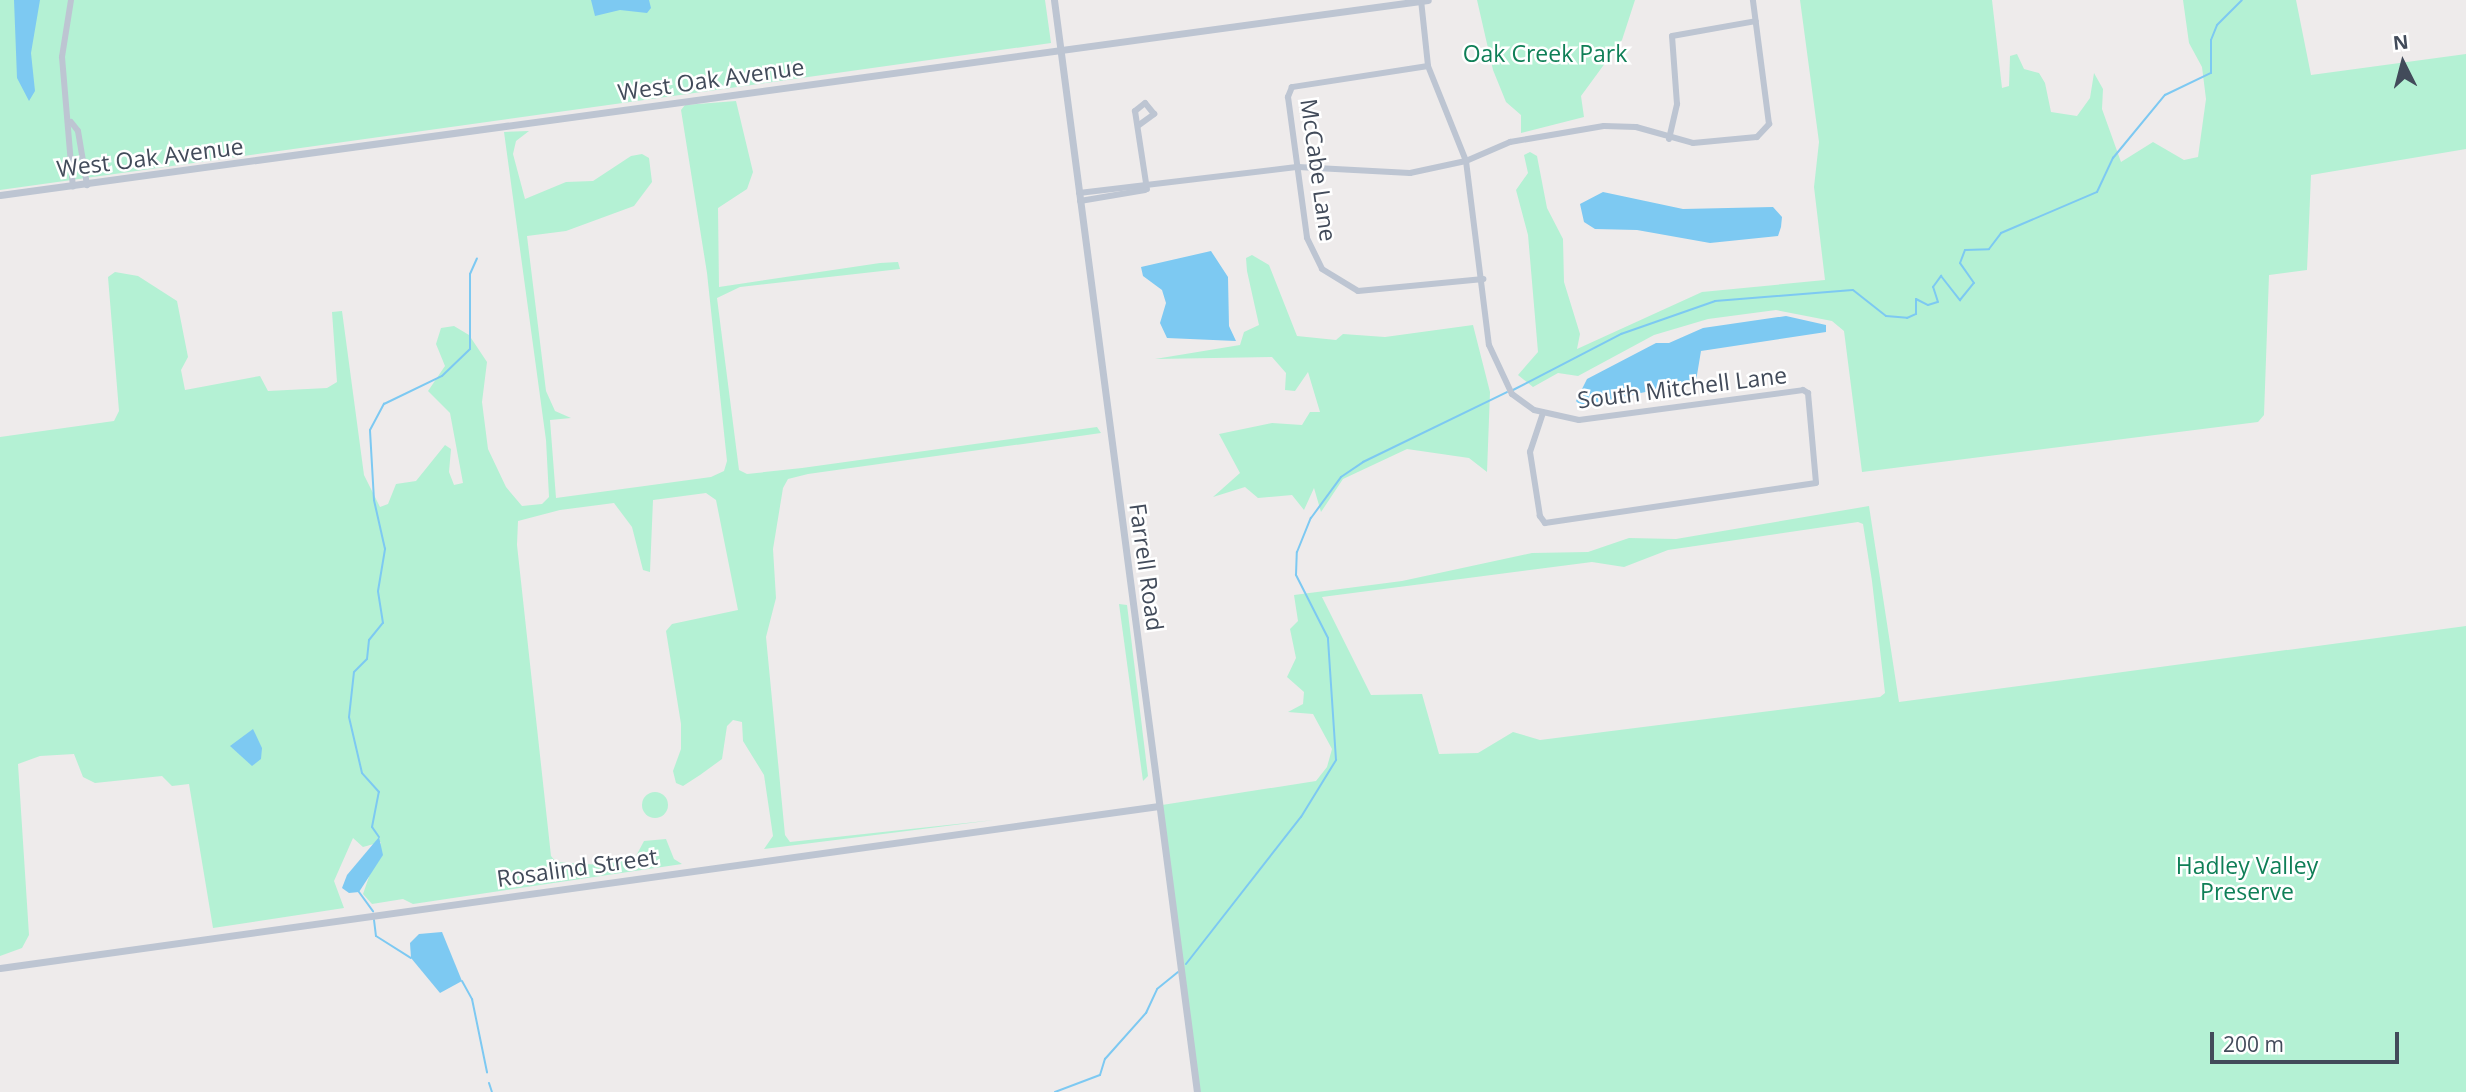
<!DOCTYPE html>
<html>
<head>
<meta charset="utf-8">
<style>
  body { margin:0 }
  #map { position:relative; width:2466px; height:1092px; overflow:hidden; background:#eeebeb; font-family:"Open Sans",sans-serif }
  div>[style] { position:absolute }
  [style*='--x'] { left:calc(var(--x)*1px); top:calc(var(--y)*1px); width:calc(var(--w)*1px); rotate:calc(var(--a)*1deg) }
  .green>* { inset:0; background:#b4f1d4 }
  .round { border-radius:50% }
  .water>* { inset:0; background:#7dc9f2 }
  .stream>* { height:2px; margin:-1px; padding:0 1px; transform-origin:1px; border-radius:1px; background:#7dc9f2 }
  .minor>* { height:6px; margin:-3px; padding:0 3px; transform-origin:3px; border-radius:3px; background:#bdc5d2 }
  .tertiary>* { height:7px; margin:-3.5px; padding:0 3.5px; transform-origin:3.5px; border-radius:3.5px; background:#bdc5d2 }
  span { translate:-50% -50%; white-space:nowrap; text-align:center; line-height:1.15; -webkit-text-stroke:5px #fff; paint-order:stroke }
  .park-label { font-size:23px; color:#0f7f57 }
  .street-label { font-size:23px; color:#424b5a }
  .north { position:absolute; left:2368px; top:28px; width:70px; height:70px; -webkit-text-stroke:5px #fff; paint-order:stroke; rotate:354deg; font-size:19px; font-weight:700; line-height:28px; text-align:center; color:#424b5a }
  .north::after { content:''; display:block; margin:auto; width:24px; height:32px; background:#424b5a; clip-path:polygon(50% 0,100% 100%,50% 72%,0 100%) }
  .scale { position:absolute; left:2210px; top:1032px; width:189px; height:32px; box-sizing:border-box; border:4px solid #424b5a; border-top:0; padding-left:9px; font-size:21px; line-height:24px; white-space:nowrap; color:#424b5a; -webkit-text-stroke:5px #fff; paint-order:stroke }
</style>
</head>
<body>
<div id="map">
  <div class="green">
    <div style="clip-path:polygon(0 0,1045px 0,1051px 43px,0 190px)"></div>
    <div style="clip-path:polygon(1477px 0,1635px 0,1622px 40px,1581px 96px,1584px 117px,1521px 133px,1521px 115px,1506px 102px,1493px 70px)"></div>
    <div style="clip-path:polygon(1800px 0,1992px 0,2002px 88px,2009px 86px,2010px 56px,2017px 54px,2024px 69px,2039px 73px,2045px 83px,2051px 112px,2077px 116px,2090px 98px,2094px 73px,2103px 89px,2102px 109px,2121px 162px,2153px 142px,2184px 160px,2198px 157px,2206px 99px,2202px 67px,2189px 43px,2183px 0,2296px 0,2311px 75px,2466px 54px,2466px 149px,2311px 175px,2307px 270px,2269px 275px,2264px 415px,2258px 422px,1862px 472px,1844px 331px,1832px 321px,1776px 310px,1708px 319px,1654px 335px,1578px 376px,1558px 373px,1533px 387px,1518px 375px,1538px 352px,1528px 235px,1516px 190px,1528px 173px,1524px 155px,1530px 152px,1537px 156px,1547px 208px,1563px 239px,1564px 282px,1580px 334px,1577px 349px,1702px 292px,1825px 280px,1814px 187px,1819px 142px)"></div>
    <div style="clip-path:polygon(736px 101px,753px 172px,747px 189px,718px 208px,719px 287px,880px 263px,898px 262px,900px 269px,740px 287px,717px 298px,739px 470px,747px 474px,802px 468px,1097px 427px,1101px 433px,808px 474px,788px 479px,783px 488px,773px 549px,776px 598px,766px 637px,785px 835px,790px 842px,994px 820px,764px 849px,773px 836px,764px 775px,743px 741px,742px 722px,733px 720px,727px 726px,722px 759px,700px 775px,683px 786px,676px 783px,673px 771px,681px 749px,681px 724px,666px 631px,672px 624px,738px 610px,716px 500px,706px 493px,653px 500px,650px 572px,643px 570px,632px 527px,614px 503px,560px 510px,518px 521px,517px 545px,551px 856px,556px 862px,601px 865px,635px 858px,644px 841px,666px 839px,674px 859px,682px 864px,413px 904px,403px 899px,372px 904px,363px 894px,381px 842px,363px 847px,353px 838px,334px 881px,344px 908px,213px 928px,189px 784px,172px 786px,162px 776px,95px 783px,83px 777px,74px 754px,40px 756px,18px 764px,29px 935px,22px 948px,0 956px,0 437px,114px 421px,119px 411px,108px 277px,115px 272px,138px 276px,177px 301px,188px 357px,181px 370px,185px 390px,260px 376px,268px 391px,327px 388px,337px 382px,332px 312px,342px 311px,364px 475px,380px 507px,388px 504px,396px 484px,416px 481px,445px 445px,451px 449px,449px 472px,454px 485px,463px 483px,450px 413px,428px 391px,445px 366px,436px 344px,441px 328px,454px 326px,469px 335px,487px 362px,482px 402px,488px 449px,506px 487px,522px 506px,542px 504px,549px 497px,546px 440px,504px 132px,529px 131px,516px 141px,513px 154px,525px 199px,566px 182px,593px 181px,631px 156px,642px 154px,649px 158px,652px 182px,634px 206px,566px 231px,527px 236px,546px 391px,555px 411px,571px 418px,550px 420px,556px 498px,711px 477px,724px 471px,727px 461px,707px 273px,681px 110px,685px 105px)"></div>
    <div style="clip-path:polygon(1252px 255px,1269px 265px,1297px 336px,1336px 340px,1343px 334px,1385px 337px,1473px 325px,1490px 392px,1487px 472px,1469px 458px,1407px 449px,1343px 479px,1321px 512px,1314px 488px,1304px 510px,1292px 495px,1258px 498px,1245px 487px,1213px 497px,1240px 473px,1219px 434px,1272px 423px,1302px 425px,1310px 412px,1320px 412px,1308px 372px,1295px 391px,1285px 390px,1286px 373px,1272px 357px,1155px 359px,1240px 345px,1244px 332px,1259px 325px,1247px 271px,1246px 258px)"></div>
    <div style="clip-path:polygon(evenodd,1869px 506px,1899px 702px,2466px 626px,2466px 1092px,1199px 1092px,1162px 805px,1316px 781px,1327px 767px,1332px 749px,1313px 714px,1288px 712px,1303px 704px,1304px 692px,1287px 677px,1296px 658px,1290px 629px,1298px 621px,1294px 595px,1402px 581px,1532px 553px,1588px 552px,1629px 538px,1676px 539px,1869px 506px,1858px 522px,1863px 524px,1872px 581px,1885px 693px,1880px 697px,1540px 740px,1513px 732px,1478px 753px,1439px 754px,1422px 694px,1371px 695px,1322px 597px,1592px 562px,1624px 567px,1668px 550px,1858px 522px)"></div>
    <div style="clip-path:polygon(1119px 604px,1127px 605px,1148px 776px,1143px 781px)"></div>
    <div class="round" style="left:642px;top:792px;width:26px;height:26px"></div>
  </div>
  <div class="water">
    <div style="clip-path:polygon(14px 0,40px 0,31px 53px,35px 91px,29px 101px,17px 78px)"></div>
    <div style="clip-path:polygon(591px 0,649px 0,651px 8px,647px 13px,620px 10px,595px 16px)"></div>
    <div style="clip-path:polygon(1603px 192px,1683px 209px,1773px 207px,1782px 217px,1781px 227px,1778px 236px,1710px 243px,1637px 230px,1595px 229px,1584px 222px,1580px 204px)"></div>
    <div style="clip-path:polygon(1211px 251px,1228px 277px,1229px 326px,1236px 341px,1167px 338px,1160px 323px,1166px 303px,1162px 290px,1143px 276px,1141px 267px)"></div>
    <div style="clip-path:polygon(1786px 316px,1826px 325px,1826px 332px,1701px 351px,1696px 381px,1581px 406px,1576px 401px,1587px 379px,1656px 343px,1669px 343px,1703px 328px)"></div>
    <div style="clip-path:polygon(253px 729px,262px 748px,261px 759px,252px 766px,230px 746px)"></div>
    <div style="clip-path:polygon(379px 837px,383px 855px,359px 892px,349px 893px,342px 888px,347px 875px)"></div>
    <div style="clip-path:polygon(442px 932px,462px 981px,440px 993px,411px 958px,410px 943px,419px 934px)"></div>
  </div>
  <div class="stream">
    <div style="--x:1513;--y:390;--w:122;--a:-27.4"></div>
    <div style="--x:1621;--y:334;--w:100;--a:-19.3"></div>
    <div style="--x:1715;--y:301;--w:138;--a:-4.6"></div>
    <div style="--x:1853;--y:290;--w:42;--a:38.2"></div>
    <div style="--x:1886;--y:316;--w:21;--a:5"></div>
    <div style="--x:1907;--y:318;--w:10;--a:-24"></div>
    <div style="--x:1916;--y:314;--w:15;--a:-90"></div>
    <div style="--x:1916;--y:299;--w:13;--a:27"></div>
    <div style="--x:1928;--y:305;--w:10;--a:-17"></div>
    <div style="--x:1938;--y:302;--w:16;--a:-108"></div>
    <div style="--x:1933;--y:287;--w:14;--a:-54"></div>
    <div style="--x:1941;--y:276;--w:31;--a:52"></div>
    <div style="--x:1960;--y:300;--w:22;--a:-51"></div>
    <div style="--x:1974;--y:283;--w:24;--a:-125"></div>
    <div style="--x:1960;--y:263;--w:14;--a:-69"></div>
    <div style="--x:1965;--y:250;--w:24;--a:-2"></div>
    <div style="--x:1989;--y:249;--w:20;--a:-53"></div>
    <div style="--x:2001;--y:233;--w:104;--a:-23.1"></div>
    <div style="--x:2097;--y:192;--w:38;--a:-65"></div>
    <div style="--x:2113;--y:158;--w:82;--a:-50.5"></div>
    <div style="--x:2165;--y:95;--w:51;--a:-25.6"></div>
    <div style="--x:2211;--y:73;--w:33;--a:-90"></div>
    <div style="--x:2211;--y:40;--w:16;--a:-68"></div>
    <div style="--x:2217;--y:25;--w:35;--a:-45"></div>
    <div style="--x:379;--y:837;--w:12;--a:-125"></div>
    <div style="--x:372;--y:827;--w:36;--a:-79"></div>
    <div style="--x:379;--y:792;--w:25;--a:-132"></div>
    <div style="--x:362;--y:773;--w:57;--a:-103.1"></div>
    <div style="--x:349;--y:717;--w:45;--a:-83.7"></div>
    <div style="--x:354;--y:672;--w:18;--a:-45"></div>
    <div style="--x:367;--y:659;--w:19;--a:-84"></div>
    <div style="--x:369;--y:640;--w:22;--a:-51"></div>
    <div style="--x:383;--y:623;--w:32;--a:-99"></div>
    <div style="--x:378;--y:591;--w:43;--a:-80.5"></div>
    <div style="--x:385;--y:549;--w:50;--a:-102.7"></div>
    <div style="--x:374;--y:500;--w:70;--a:-93.3"></div>
    <div style="--x:370;--y:430;--w:30;--a:-62"></div>
    <div style="--x:384;--y:404;--w:64;--a:-25.8"></div>
    <div style="--x:442;--y:376;--w:39;--a:-44"></div>
    <div style="--x:470;--y:349;--w:75;--a:-90"></div>
    <div style="--x:470;--y:274;--w:17;--a:-66"></div>
    <div style="--x:359;--y:892;--w:24;--a:54"></div>
    <div style="--x:374;--y:920;--w:16;--a:83"></div>
    <div style="--x:376;--y:936;--w:41;--a:32.2"></div>
    <div style="--x:1186;--y:964;--w:187;--a:-52"></div>
    <div style="--x:1301;--y:817;--w:67;--a:-58.4"></div>
    <div style="--x:1336;--y:760;--w:122;--a:-93.8"></div>
    <div style="--x:1328;--y:638;--w:71;--a:-116.9"></div>
    <div style="--x:1296;--y:575;--w:23;--a:-88"></div>
    <div style="--x:1297;--y:552;--w:37;--a:-68"></div>
    <div style="--x:1311;--y:518;--w:51;--a:-53.8"></div>
    <div style="--x:1341;--y:477;--w:27;--a:-34"></div>
    <div style="--x:1363;--y:462;--w:160;--a:-25.9"></div>
    <div style="--x:462;--y:981;--w:21;--a:61"></div>
    <div style="--x:472;--y:999;--w:75;--a:78.4"></div>
    <div style="--x:489;--y:1083;--w:9;--a:72"></div>
    <div style="--x:1055;--y:1092;--w:48;--a:-20.7"></div>
    <div style="--x:1100;--y:1075;--w:17;--a:-73"></div>
    <div style="--x:1105;--y:1059;--w:62;--a:-48.3"></div>
    <div style="--x:1146;--y:1013;--w:26;--a:-65"></div>
    <div style="--x:1157;--y:989;--w:27;--a:-39"></div>
  </div>
  <div class="minor">
    <div style="--x:71;--y:0;--w:58;--a:99"></div>
    <div style="--x:62;--y:57;--w:130;--a:85.2"></div>
    <div style="--x:1421;--y:0;--w:66;--a:83.9"></div>
    <div style="--x:1428;--y:66;--w:102;--a:68.2"></div>
    <div style="--x:1466;--y:161;--w:185;--a:82.9"></div>
    <div style="--x:1489;--y:345;--w:54;--a:64.9"></div>
    <div style="--x:1512;--y:394;--w:27;--a:36"></div>
    <div style="--x:1534;--y:410;--w:46;--a:12.5"></div>
    <div style="--x:1579;--y:420;--w:226;--a:-7.6"></div>
    <div style="--x:1803;--y:390;--w:6;--a:31"></div>
    <div style="--x:1808;--y:393;--w:90;--a:84.9"></div>
    <div style="--x:1816;--y:483;--w:274;--a:171.6"></div>
    <div style="--x:1545;--y:523;--w:9;--a:-126"></div>
    <div style="--x:1540;--y:516;--w:65;--a:-98.9"></div>
    <div style="--x:1530;--y:452;--w:41;--a:-71.6"></div>
    <div style="--x:1428;--y:66;--w:138;--a:171.2"></div>
    <div style="--x:1292;--y:87;--w:11;--a:112"></div>
    <div style="--x:1288;--y:97;--w:142;--a:82.3"></div>
    <div style="--x:1307;--y:238;--w:34;--a:64"></div>
    <div style="--x:1322;--y:269;--w:42;--a:31.4"></div>
    <div style="--x:1358;--y:291;--w:126;--a:-5.5"></div>
    <div style="--x:71;--y:122;--w:11;--a:52"></div>
    <div style="--x:78;--y:131;--w:55;--a:80.5"></div>
    <div style="--x:1139;--y:125;--w:19;--a:-36"></div>
    <div style="--x:1154;--y:114;--w:14;--a:-129"></div>
    <div style="--x:1145;--y:103;--w:13;--a:141"></div>
    <div style="--x:1135;--y:111;--w:79;--a:81.3"></div>
    <div style="--x:1669;--y:139;--w:36;--a:-77"></div>
    <div style="--x:1677;--y:104;--w:68;--a:-94.2"></div>
    <div style="--x:1672;--y:36;--w:85;--a:-10.1"></div>
    <div style="--x:1079;--y:193;--w:221;--a:-6.8"></div>
    <div style="--x:1298;--y:167;--w:112;--a:3.1"></div>
    <div style="--x:1410;--y:173;--w:57;--a:-12.1"></div>
    <div style="--x:1466;--y:161;--w:48;--a:-23.4"></div>
    <div style="--x:1510;--y:142;--w:95;--a:-9.7"></div>
    <div style="--x:1604;--y:126;--w:32;--a:2"></div>
    <div style="--x:1636;--y:127;--w:59;--a:15.7"></div>
    <div style="--x:1693;--y:143;--w:64;--a:-5.4"></div>
    <div style="--x:1757;--y:137;--w:18;--a:-47"></div>
    <div style="--x:1769;--y:124;--w:125;--a:-97.4"></div>
    <div style="--x:1080;--y:201;--w:66;--a:-9.6"></div>
  </div>
  <div class="tertiary">
    <div style="--x:1054;--y:0;--w:1101;--a:82.54"></div>
    <div style="--x:0;--y:195;--w:1441;--a:-7.78"></div>
    <div style="--x:0;--y:968;--w:1170;--a:-7.96"></div>
  </div>
  <div class="park-label">
    <span style="left:1545px;top:53px">Oak Creek Park</span>
    <span style="left:2247px;top:878px">Hadley Valley<br>Preserve</span>
  </div>
  <div class="street-label">
    <span style="left:711px;top:79px;rotate:-8deg">West Oak Avenue</span>
    <span style="left:150px;top:157px;rotate:-7deg">West Oak Avenue</span>
    <span style="left:1319px;top:170px;rotate:82deg">McCabe Lane</span>
    <span style="left:1682px;top:387px;rotate:-7deg">South Mitchell Lane</span>
    <span style="left:1147px;top:567px;rotate:82deg">Farrell Road</span>
    <span style="left:577px;top:867px;rotate:-8deg">Rosalind Street</span>
  </div>
  <div class="north">N</div>
  <div class="scale">200 m</div>
</div>
</body>
</html>
